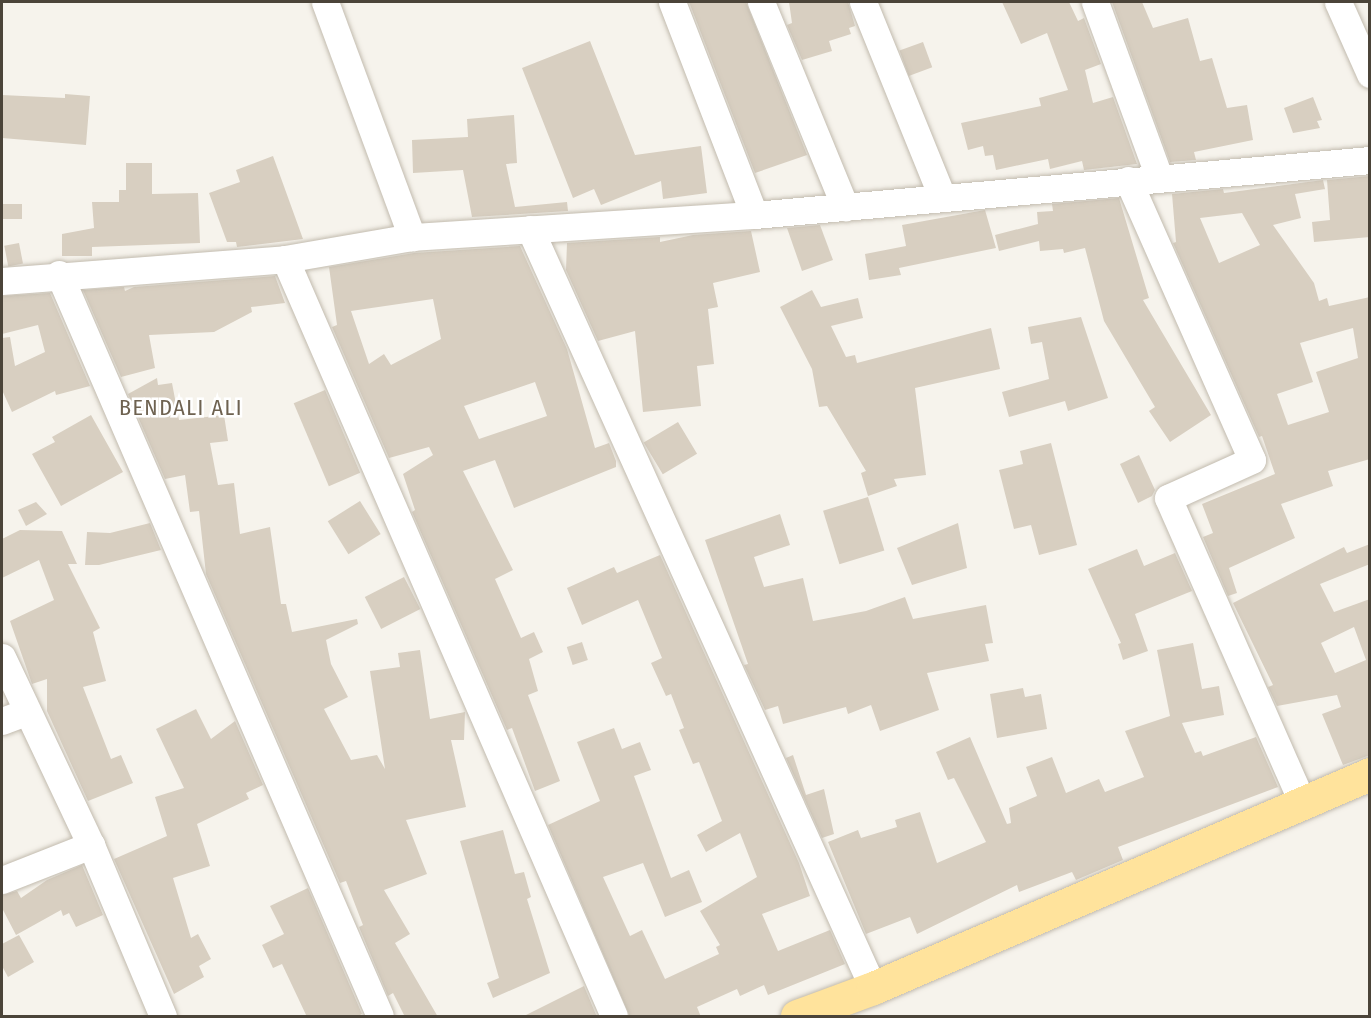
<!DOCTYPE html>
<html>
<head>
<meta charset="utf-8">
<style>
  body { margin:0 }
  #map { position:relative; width:1371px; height:1018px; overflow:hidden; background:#f6f3ec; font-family:"Fira Sans Condensed",sans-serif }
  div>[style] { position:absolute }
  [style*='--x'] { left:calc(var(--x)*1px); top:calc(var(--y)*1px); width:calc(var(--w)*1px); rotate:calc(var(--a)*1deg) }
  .building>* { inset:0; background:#d8cfc1; transform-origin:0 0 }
  .roads { filter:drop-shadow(0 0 2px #c2bbae) drop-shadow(0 0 2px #c2bbae) }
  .minor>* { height:27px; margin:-13.5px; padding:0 13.5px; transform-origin:13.5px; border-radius:13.5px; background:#fff }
  .major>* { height:33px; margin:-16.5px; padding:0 16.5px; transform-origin:16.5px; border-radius:16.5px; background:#ffe39c }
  span { translate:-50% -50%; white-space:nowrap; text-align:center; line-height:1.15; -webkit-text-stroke:5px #fff; paint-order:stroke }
  .quarter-label { font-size:22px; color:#6e6250; letter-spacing:1.5px }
  .frame { position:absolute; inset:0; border:3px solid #4b4439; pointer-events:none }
</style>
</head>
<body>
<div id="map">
  <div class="building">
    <div style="clip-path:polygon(689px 2px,746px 2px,807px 155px,755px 173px)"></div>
    <div style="clip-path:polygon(789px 2px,848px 2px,855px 26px,849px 28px,851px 34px,829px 41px,832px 51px,802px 60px,787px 25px,792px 23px)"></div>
    <div style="clip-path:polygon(1002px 2px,1069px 2px,1078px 21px,1084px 18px,1101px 64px,1085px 70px,1093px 103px,1113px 97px,1137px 164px,1084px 170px,1082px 161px,1050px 169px,1048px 159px,996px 170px,993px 155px,985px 156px,983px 146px,968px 150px,961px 123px,1041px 106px,1039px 98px,1068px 90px,1047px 33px,1021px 44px)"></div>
    <div style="clip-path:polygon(1112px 2px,1142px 2px,1153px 28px,1188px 18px,1200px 61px,1212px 58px,1227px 108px,1247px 105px,1253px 140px,1194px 152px,1196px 160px,1170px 162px)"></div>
    <div style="clip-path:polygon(590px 41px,635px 155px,701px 146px,707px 193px,663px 199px,661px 181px,601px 205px,594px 189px,573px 198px,522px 68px)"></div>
    <div style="left:923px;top:42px;width:27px;height:25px;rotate:70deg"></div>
    <div style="clip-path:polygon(65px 94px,90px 96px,86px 145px,2px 138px,2px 95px,65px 98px)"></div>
    <div style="clip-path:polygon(1313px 97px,1322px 120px,1317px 121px,1320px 128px,1293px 133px,1284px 108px)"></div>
    <div style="clip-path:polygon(514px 115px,517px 163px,506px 164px,515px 207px,567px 202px,568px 211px,472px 217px,463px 170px,413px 173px,412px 140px,468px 137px,467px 119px)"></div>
    <div style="clip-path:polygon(273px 156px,303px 239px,237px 247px,236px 242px,227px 242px,209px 193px,240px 182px,236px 170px)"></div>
    <div style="clip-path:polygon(126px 163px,152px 163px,152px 194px,198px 193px,200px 243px,92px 247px,92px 256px,62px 256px,62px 234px,94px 228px,92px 202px,119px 202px,119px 190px,126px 190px)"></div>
    <div style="clip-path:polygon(1370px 176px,1370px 237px,1314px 242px,1312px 222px,1330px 220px,1327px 180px)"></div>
    <div style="clip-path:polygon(evenodd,1323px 180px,1325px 189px,1295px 194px,1301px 218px,1273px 225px,1314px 283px,1319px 301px,1327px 298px,1329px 306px,1370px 297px,1370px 459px,1328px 471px,1333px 486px,1281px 504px,1295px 538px,1229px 568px,1237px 593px,1228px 596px,1203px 537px,1213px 533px,1202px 504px,1275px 474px,1262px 436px,1259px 437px,1173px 243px,1176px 242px,1172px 194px,1223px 189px,1224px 193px,1323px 180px,1242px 213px,1260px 245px,1219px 263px,1200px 218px,1242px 213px,1323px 180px,1353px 328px,1358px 358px,1316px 372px,1329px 412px,1288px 425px,1277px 394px,1313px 382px,1300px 343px,1353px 328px)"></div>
    <div style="clip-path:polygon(1119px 198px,1149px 298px,1143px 300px,1211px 415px,1170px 442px,1149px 411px,1155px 407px,1104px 321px,1085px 248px,1064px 253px,1063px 249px,1040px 251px,1039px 241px,999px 251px,995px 235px,1038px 224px,1037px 212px,1053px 211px,1052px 204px)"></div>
    <div style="left:2px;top:204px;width:20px;height:15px"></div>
    <div style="clip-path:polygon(985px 210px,996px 248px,899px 268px,901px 275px,869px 280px,865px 254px,906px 246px,902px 225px)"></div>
    <div style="clip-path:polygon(820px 225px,833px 260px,802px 271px,787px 228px)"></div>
    <div style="clip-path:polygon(751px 231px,760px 272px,713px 283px,718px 307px,708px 309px,714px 364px,697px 366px,701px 406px,643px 412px,635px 331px,598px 341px,566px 270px,567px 243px,660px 237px,660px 242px,693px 235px)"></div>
    <div style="left:19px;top:243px;width:21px;height:15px;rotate:79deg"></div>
    <div style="clip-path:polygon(evenodd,520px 246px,567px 349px,595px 448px,609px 443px,616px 461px,616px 467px,514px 508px,495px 460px,463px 471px,513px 570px,495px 579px,521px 638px,534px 632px,543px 652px,529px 659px,538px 691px,528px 695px,560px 781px,535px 791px,512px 728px,507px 730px,412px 512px,415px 510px,403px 474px,433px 455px,429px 447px,389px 458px,332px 327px,337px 325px,329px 267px,414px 253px,520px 246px,433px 299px,441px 339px,391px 365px,384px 354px,369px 364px,351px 311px,433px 299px,520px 246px,535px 382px,547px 416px,479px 439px,464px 406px,535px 382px)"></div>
    <div style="clip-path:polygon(275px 276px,285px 303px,251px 307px,252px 312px,214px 332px,149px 335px,155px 368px,121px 377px,83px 290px,124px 287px,125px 291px,134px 287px)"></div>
    <div style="clip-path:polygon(812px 290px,821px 307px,858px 298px,863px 318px,831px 326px,846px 357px,855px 355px,857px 363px,991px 328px,1000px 369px,915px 388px,926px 475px,894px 479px,897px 486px,868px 496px,861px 473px,866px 471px,827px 406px,819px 407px,812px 369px,780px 307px)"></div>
    <div style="clip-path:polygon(50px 293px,90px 386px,56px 395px,55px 391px,12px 412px,2px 390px,2px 338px,10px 337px,15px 366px,45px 352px,38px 325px,2px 334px,2px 296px)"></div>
    <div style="clip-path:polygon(1081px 317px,1108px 398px,1068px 411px,1065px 401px,1009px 417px,1002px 392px,1049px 379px,1042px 342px,1031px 344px,1028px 327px)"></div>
    <div style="clip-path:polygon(157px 378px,158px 385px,172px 383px,179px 420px,224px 415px,228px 441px,210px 443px,218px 485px,234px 483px,240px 534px,270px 527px,281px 604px,286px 604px,292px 632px,357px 619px,358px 624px,326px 640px,331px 664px,348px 697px,324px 709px,351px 760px,377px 755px,385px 769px,370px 671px,400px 667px,398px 653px,420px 650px,430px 719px,465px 712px,464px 740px,451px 740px,466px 807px,406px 820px,427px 874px,384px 890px,410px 934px,395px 943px,438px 1017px,405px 1017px,393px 993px,388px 996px,359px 927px,363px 925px,346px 881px,340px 883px,206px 574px,199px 511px,190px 512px,185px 475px,165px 479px,128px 394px)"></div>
    <div style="left:325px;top:390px;width:90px;height:34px;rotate:67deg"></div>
    <div style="clip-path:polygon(91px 415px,123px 472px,61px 506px,32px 454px,55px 442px,52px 437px)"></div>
    <div style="left:678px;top:422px;width:37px;height:40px;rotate:59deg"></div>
    <div style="clip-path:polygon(1051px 443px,1077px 545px,1039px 555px,1031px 525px,1014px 529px,999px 470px,1023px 464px,1020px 451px)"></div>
    <div style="clip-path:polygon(1139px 455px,1155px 490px,1152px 496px,1138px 503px,1120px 464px)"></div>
    <div style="left:868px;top:497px;width:56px;height:47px;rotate:73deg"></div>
    <div style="left:360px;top:501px;width:39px;height:38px;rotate:58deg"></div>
    <div style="clip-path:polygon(36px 502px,47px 514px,26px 526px,18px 510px)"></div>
    <div style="clip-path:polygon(780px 514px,790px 545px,754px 557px,764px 587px,803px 578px,813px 621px,866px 611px,905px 597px,913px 619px,986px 605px,993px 643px,985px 644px,989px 661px,927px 673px,939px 710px,880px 731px,871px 705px,848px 714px,846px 707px,783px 724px,778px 706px,765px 710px,744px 665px,748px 664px,705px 540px)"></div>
    <div style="clip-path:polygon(150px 523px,161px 550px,99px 565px,85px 565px,87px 532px,110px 533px)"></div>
    <div style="clip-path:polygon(958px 523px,967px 568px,912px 585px,897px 548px)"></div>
    <div style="clip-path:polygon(20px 530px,62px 531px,77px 564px,68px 564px,100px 628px,93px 632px,106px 681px,83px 687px,111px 759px,121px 755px,133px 783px,88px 801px,47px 711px,47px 679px,32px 684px,10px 621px,54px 600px,39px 560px,2px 578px,2px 539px)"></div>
    <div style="clip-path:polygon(evenodd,1370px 544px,1370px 564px,1320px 584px,1334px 612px,1370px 599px,1370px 755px,1343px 765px,1322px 714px,1341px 707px,1337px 695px,1277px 706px,1268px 687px,1273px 685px,1233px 603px,1344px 547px,1347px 553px,1370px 544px,1354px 627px,1366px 660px,1335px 673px,1321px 643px,1354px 627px)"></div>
    <div style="clip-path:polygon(1137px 549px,1144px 566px,1175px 553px,1192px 591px,1135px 614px,1148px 651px,1123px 660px,1118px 644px,1121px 643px,1088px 569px)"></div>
    <div style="clip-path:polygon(660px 555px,799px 863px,810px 896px,762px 914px,778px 951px,830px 930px,845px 964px,768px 995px,764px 985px,740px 996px,737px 989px,697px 1007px,701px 1017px,630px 1017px,548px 825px,600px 801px,577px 742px,614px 728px,622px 749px,640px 742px,651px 770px,634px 776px,671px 878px,689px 870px,702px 902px,665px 917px,643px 863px,603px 877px,630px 936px,642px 930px,665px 979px,719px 954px,716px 947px,720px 945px,700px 911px,757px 877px,740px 833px,706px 852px,697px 835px,722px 821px,699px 762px,693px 764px,679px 730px,684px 728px,671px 694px,666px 696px,651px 663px,662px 658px,638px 600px,582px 625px,567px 588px,614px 567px,617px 573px)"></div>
    <div style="left:404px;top:577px;width:36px;height:44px;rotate:63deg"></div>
    <div style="left:582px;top:642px;width:19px;height:16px;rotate:72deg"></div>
    <div style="clip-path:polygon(1193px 643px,1202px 689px,1219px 686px,1224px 715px,1182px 723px,1195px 753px,1201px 751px,1203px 756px,1256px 737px,1278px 787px,1118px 847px,1123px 860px,1076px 880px,1072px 872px,1019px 892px,1017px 885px,917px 934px,910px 917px,866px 934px,828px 842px,858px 830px,861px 838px,897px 827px,895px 820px,920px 812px,937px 863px,986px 842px,954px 778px,948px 780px,936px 752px,970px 737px,1007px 824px,1011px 823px,1009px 808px,1037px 796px,1026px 767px,1052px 757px,1066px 793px,1099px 779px,1105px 792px,1144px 777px,1125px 731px,1170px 716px,1157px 650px)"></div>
    <div style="clip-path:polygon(1023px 688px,1025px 697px,1041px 694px,1047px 729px,997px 738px,990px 694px)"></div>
    <div style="clip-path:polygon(196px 709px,211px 739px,235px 721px,263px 785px,246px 793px,249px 799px,197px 824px,210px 866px,173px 878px,191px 938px,198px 934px,211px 959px,199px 966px,204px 977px,174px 994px,114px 859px,167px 836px,155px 797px,184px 788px,156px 729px)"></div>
    <div style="clip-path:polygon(793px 755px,806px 795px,824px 789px,834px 834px,822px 838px,786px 758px)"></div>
    <div style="clip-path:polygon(503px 830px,515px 874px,524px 872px,531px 897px,527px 899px,550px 973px,493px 998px,487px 983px,499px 978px,460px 841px)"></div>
    <div style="clip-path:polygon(82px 865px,103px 915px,76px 927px,69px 913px,63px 916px,61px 910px,16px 935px,2px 908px,2px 895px,17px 891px,21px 898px,47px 880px)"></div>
    <div style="clip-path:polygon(308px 888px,362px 1014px,356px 1017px,307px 1017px,282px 964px,273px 968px,262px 945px,284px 934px,270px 906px)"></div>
    <div style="clip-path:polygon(19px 935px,34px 962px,8px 977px,2px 966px,2px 944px)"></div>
    <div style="clip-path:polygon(584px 986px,597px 1017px,522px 1017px)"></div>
  </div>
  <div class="roads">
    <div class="minor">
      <div style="--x:325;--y:2;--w:251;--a:69.7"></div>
      <div style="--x:672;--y:2;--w:228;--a:68.9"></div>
      <div style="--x:761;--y:2;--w:222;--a:67.7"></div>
      <div style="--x:863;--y:2;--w:210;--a:67.9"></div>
      <div style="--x:1095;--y:2;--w:186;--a:69.9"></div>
      <div style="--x:1338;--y:2;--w:79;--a:66"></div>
      <div style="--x:1128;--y:180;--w:306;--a:66.1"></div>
      <div style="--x:1252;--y:460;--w:92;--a:155.7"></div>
      <div style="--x:1168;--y:498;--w:332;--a:66.2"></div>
      <div style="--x:530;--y:229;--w:833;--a:65.68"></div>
      <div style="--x:285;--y:259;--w:825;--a:66.51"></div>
      <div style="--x:59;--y:274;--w:808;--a:66.61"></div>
      <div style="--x:2;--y:281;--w:284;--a:-4.4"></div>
      <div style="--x:285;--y:259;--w:129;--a:-9.8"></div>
      <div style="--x:412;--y:237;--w:343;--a:-3.7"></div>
      <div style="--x:754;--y:215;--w:618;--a:-5.1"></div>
      <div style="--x:2;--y:657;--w:208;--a:64.7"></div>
      <div style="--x:91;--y:845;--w:186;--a:67.2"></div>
      <div style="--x:2;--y:721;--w:25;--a:-21"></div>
      <div style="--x:2;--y:880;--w:96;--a:-21.5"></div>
    </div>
    <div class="major">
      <div style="--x:797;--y:1016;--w:81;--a:-20.2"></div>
      <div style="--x:873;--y:988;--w:541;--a:-23.3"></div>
    </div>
  </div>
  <div class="quarter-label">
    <span style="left:181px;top:408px">BENDALI ALI</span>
  </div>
  <div class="frame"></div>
</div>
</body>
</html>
